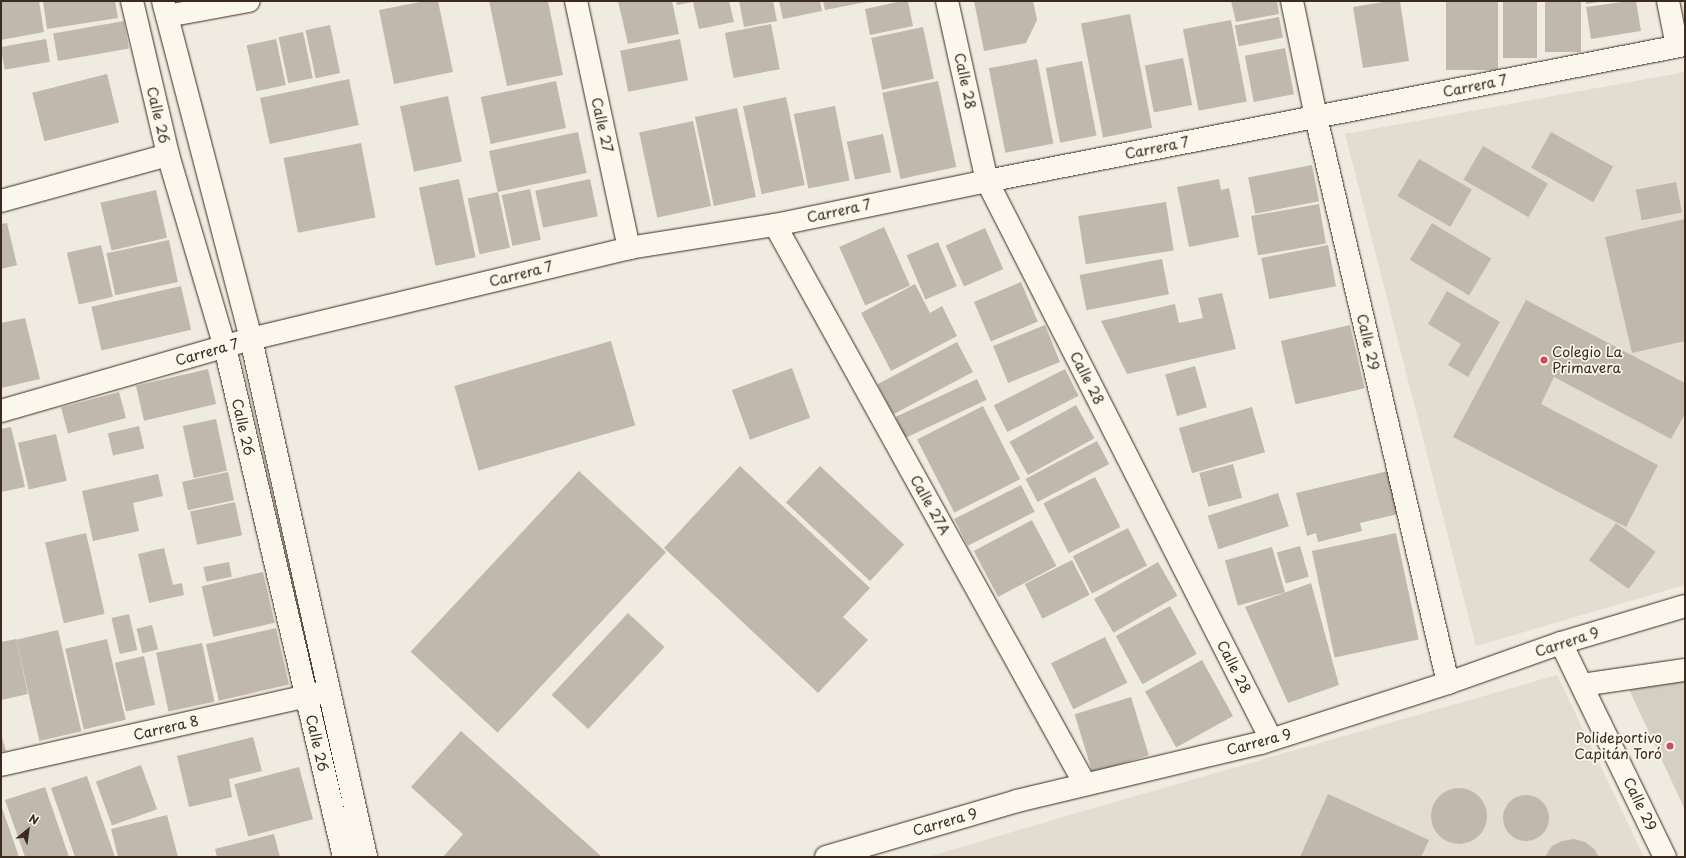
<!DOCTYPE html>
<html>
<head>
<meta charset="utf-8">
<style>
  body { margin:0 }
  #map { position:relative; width:1686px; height:858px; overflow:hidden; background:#f0ebe0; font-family:"Playpen Sans",sans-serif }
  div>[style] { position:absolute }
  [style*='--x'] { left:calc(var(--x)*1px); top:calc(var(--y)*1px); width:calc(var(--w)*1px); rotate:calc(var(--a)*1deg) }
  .built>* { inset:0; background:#e2dcd1 }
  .green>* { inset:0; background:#d5cec3 }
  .building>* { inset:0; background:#c0b8ad; transform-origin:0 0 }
  .round { border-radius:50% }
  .roads { filter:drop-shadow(0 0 1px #3b2a1e) drop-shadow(0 0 1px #3b2a1e) }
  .minor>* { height:22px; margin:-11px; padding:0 11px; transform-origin:11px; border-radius:11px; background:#fbf7ec }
  .dots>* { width:11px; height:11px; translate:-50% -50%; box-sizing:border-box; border:2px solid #fbf7ec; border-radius:50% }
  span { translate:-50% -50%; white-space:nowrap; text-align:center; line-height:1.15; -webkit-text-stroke:3.5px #fbf7ec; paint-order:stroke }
  .street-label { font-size:14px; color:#3b2a1e }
  .poi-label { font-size:14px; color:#3b2a1e }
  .left { translate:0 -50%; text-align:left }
  .right { translate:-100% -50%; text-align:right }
  .frame { position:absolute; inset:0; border:2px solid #3b2a1e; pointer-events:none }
  .north { position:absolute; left:8px; top:810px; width:40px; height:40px; -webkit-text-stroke:3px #fbf7ec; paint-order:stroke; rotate:29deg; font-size:11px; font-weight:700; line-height:16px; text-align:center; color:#3b2a1e }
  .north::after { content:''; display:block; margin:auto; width:14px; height:18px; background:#3b2a1e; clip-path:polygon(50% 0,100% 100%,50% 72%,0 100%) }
</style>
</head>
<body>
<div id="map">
  <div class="built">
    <div style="clip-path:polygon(1685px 72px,1685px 585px,1476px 646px,1345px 134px)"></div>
    <div style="clip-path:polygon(1557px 675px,1644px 857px,928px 857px,1097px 807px)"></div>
  </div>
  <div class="green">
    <div style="clip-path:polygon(1685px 677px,1685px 810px,1626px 683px)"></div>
  </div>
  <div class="building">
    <div style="clip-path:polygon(1px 1px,39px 1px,44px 32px,1px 40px)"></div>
    <div style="clip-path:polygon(43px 1px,115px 1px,118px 18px,47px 29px)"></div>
    <div style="clip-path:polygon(425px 1px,438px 1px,453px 72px,394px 84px,379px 10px)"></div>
    <div style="clip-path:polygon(489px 1px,548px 1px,563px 75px,507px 86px)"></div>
    <div style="clip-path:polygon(618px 1px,672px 1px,679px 34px,628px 44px)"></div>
    <div style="clip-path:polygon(676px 1px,729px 1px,734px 22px,699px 29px,693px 2px,677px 5px)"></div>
    <div style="clip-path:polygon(739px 1px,773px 1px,777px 21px,744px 27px)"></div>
    <div style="clip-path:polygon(779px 1px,820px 1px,822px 11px,783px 19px)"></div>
    <div style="clip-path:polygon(823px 1px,866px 1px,866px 2px,825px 10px)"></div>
    <div style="clip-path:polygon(902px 1px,908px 1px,913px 26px,870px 35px,865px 9px)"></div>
    <div style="clip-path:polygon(974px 1px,1033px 1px,1037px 20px,1026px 43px,984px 51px)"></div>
    <div style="clip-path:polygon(1231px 1px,1277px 1px,1279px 14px,1236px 22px)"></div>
    <div style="clip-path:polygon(1389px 1px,1400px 1px,1409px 61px,1363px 68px,1353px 7px)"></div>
    <div style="left:1446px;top:1px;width:52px;height:69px"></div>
    <div style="left:1503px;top:1px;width:34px;height:57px"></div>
    <div style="left:1545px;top:1px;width:36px;height:51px"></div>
    <div style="clip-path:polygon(1586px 1px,1599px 1px,1599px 2px,1586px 4px)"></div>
    <div style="clip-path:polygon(1629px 1px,1636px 1px,1641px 31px,1591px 39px,1586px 7px)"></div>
    <div style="left:1130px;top:14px;width:116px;height:50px;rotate:79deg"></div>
    <div style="left:1279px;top:17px;width:21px;height:45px;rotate:79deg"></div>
    <div style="left:1231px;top:20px;width:83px;height:49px;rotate:79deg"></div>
    <div style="left:124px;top:21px;width:28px;height:72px;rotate:80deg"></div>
    <div style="left:771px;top:24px;width:46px;height:47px;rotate:79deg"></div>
    <div style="left:330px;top:25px;width:49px;height:25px;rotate:78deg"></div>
    <div style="left:923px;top:27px;width:53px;height:53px;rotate:78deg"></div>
    <div style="left:303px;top:32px;width:47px;height:25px;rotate:78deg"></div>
    <div style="left:46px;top:39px;width:23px;height:46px;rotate:80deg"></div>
    <div style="left:276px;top:39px;width:47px;height:30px;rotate:78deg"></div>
    <div style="left:680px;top:39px;width:42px;height:61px;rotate:79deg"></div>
    <div style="left:1285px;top:48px;width:47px;height:41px;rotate:79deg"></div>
    <div style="left:1183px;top:58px;width:48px;height:39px;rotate:79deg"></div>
    <div style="left:1037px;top:59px;width:86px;height:49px;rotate:79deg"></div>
    <div style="left:1082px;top:61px;width:76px;height:37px;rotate:79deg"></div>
    <div style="left:107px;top:74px;width:50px;height:77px;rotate:76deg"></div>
    <div style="left:349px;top:79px;width:47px;height:91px;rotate:78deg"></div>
    <div style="left:556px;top:81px;width:48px;height:77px;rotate:78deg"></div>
    <div style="left:938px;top:81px;width:88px;height:57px;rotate:78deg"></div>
    <div style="left:448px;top:96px;width:67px;height:49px;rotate:78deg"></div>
    <div style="left:786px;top:97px;width:90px;height:44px;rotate:78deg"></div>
    <div style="left:835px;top:106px;width:76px;height:42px;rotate:79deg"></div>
    <div style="left:737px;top:108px;width:91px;height:43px;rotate:78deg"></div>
    <div style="left:693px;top:121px;width:87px;height:55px;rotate:78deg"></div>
    <div style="left:578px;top:132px;width:42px;height:91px;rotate:78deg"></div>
    <div style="left:1551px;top:132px;width:71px;height:41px;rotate:29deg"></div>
    <div style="left:883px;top:134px;width:39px;height:37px;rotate:78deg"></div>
    <div style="left:361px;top:143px;width:76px;height:79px;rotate:79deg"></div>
    <div style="left:1483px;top:146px;width:75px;height:39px;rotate:30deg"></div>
    <div style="left:1419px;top:159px;width:61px;height:43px;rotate:30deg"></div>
    <div style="left:1312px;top:165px;width:37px;height:65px;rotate:79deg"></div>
    <div style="left:459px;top:179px;width:80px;height:41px;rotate:78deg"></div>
    <div style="left:590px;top:179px;width:38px;height:56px;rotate:78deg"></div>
    <div style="clip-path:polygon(1219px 179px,1221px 190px,1229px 188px,1239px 237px,1189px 247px,1177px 187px)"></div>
    <div style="left:1676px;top:182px;width:31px;height:41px;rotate:79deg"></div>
    <div style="left:530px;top:189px;width:52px;height:29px;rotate:78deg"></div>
    <div style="left:156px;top:190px;width:49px;height:57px;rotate:77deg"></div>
    <div style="left:498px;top:192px;width:57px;height:31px;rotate:78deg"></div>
    <div style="left:1166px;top:202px;width:49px;height:89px;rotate:81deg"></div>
    <div style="left:1319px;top:204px;width:40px;height:69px;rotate:80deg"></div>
    <div style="clip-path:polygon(1685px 219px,1685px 341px,1632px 353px,1605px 237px)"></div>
    <div style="clip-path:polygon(7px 223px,17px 265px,1px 269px,1px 224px)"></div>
    <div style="left:1432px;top:223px;width:69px;height:43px;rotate:31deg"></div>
    <div style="left:884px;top:227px;width:64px;height:49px;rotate:66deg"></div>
    <div style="left:985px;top:228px;width:45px;height:43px;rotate:66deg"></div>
    <div style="left:169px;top:240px;width:43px;height:64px;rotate:78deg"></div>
    <div style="left:938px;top:242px;width:48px;height:34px;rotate:67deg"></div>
    <div style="left:101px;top:245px;width:53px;height:35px;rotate:77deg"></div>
    <div style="left:1328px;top:245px;width:42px;height:68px;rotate:79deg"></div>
    <div style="left:1162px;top:259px;width:36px;height:84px;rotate:79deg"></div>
    <div style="left:1021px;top:282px;width:43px;height:51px;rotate:67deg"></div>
    <div style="clip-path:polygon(915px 284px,930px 313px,942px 306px,957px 336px,891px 371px,861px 313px)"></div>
    <div style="left:181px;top:286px;width:45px;height:92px;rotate:77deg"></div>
    <div style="clip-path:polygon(1447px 291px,1500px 322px,1468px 377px,1448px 365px,1461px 344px,1428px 324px)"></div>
    <div style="clip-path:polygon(1222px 293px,1236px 349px,1127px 374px,1101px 321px,1175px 304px,1179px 323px,1203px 318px,1198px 298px)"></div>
    <div style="clip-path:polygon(1526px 300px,1685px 383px,1685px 414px,1671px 439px,1554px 377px,1541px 404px,1658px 465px,1626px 527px,1453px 437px)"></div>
    <div style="clip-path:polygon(25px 318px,40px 379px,1px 388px,1px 323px)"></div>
    <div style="left:1045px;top:325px;width:40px;height:56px;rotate:68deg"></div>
    <div style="left:1350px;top:325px;width:65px;height:71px;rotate:77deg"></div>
    <div style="left:611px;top:341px;width:88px;height:163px;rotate:74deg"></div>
    <div style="left:957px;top:342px;width:34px;height:90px;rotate:62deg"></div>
    <div style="left:1195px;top:366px;width:43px;height:31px;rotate:74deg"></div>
    <div style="left:792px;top:368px;width:53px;height:64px;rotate:70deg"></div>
    <div style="left:208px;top:369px;width:36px;height:74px;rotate:77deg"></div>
    <div style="left:1065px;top:369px;width:30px;height:80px;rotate:63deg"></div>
    <div style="left:977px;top:379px;width:23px;height:90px;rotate:65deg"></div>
    <div style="left:119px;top:392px;width:27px;height:60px;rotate:75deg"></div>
    <div style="left:1076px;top:405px;width:38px;height:76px;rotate:61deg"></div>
    <div style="left:983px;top:406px;width:82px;height:74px;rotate:63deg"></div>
    <div style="left:1252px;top:407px;width:47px;height:76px;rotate:74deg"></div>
    <div style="left:216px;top:419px;width:53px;height:34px;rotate:78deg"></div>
    <div style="left:139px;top:426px;width:23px;height:32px;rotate:77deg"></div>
    <div style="clip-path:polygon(11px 427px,25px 487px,1px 492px,1px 429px)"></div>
    <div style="left:56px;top:434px;width:48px;height:39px;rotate:77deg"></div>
    <div style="left:1097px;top:441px;width:26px;height:81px;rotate:62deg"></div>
    <div style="left:1233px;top:464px;width:35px;height:35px;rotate:75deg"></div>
    <div style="clip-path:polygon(740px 466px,870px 588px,843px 617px,868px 640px,818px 693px,664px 548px)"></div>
    <div style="left:820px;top:466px;width:115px;height:50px;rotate:43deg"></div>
    <div style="left:579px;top:471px;width:119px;height:247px;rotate:43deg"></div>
    <div style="clip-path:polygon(1388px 471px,1398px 514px,1360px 523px,1362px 531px,1318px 542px,1316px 533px,1307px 536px,1296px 493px)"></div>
    <div style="left:228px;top:472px;width:29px;height:47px;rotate:78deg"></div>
    <div style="clip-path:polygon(158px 474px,163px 496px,133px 503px,139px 531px,93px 541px,82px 491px)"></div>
    <div style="left:1095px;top:477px;width:56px;height:58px;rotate:63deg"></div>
    <div style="left:1021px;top:485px;width:30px;height:75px;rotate:63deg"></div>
    <div style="left:1278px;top:493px;width:35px;height:74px;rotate:72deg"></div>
    <div style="left:235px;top:502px;width:34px;height:46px;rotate:78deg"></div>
    <div style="left:1032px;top:520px;width:52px;height:66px;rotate:62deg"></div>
    <div style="left:1616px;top:523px;width:49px;height:46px;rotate:36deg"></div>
    <div style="left:1128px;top:528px;width:42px;height:62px;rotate:63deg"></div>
    <div style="left:86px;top:533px;width:83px;height:42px;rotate:77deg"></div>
    <div style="left:1396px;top:533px;width:109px;height:86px;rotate:78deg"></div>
    <div style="left:1300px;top:546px;width:32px;height:24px;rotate:74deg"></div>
    <div style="left:1272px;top:547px;width:47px;height:49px;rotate:74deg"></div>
    <div style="clip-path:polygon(164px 548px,173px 585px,182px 583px,184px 595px,149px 603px,138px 554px)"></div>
    <div style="left:1072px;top:560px;width:39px;height:53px;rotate:63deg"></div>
    <div style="left:229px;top:562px;width:15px;height:26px;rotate:79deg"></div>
    <div style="left:1158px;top:562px;width:39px;height:74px;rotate:60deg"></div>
    <div style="left:263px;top:572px;width:52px;height:63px;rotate:77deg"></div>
    <div style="clip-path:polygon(1311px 583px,1339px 685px,1288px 703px,1245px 607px)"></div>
    <div style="left:1170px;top:606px;width:55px;height:62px;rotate:61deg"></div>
    <div style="left:628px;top:613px;width:50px;height:112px;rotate:43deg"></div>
    <div style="left:129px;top:614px;width:37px;height:18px;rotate:77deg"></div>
    <div style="left:152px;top:625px;width:25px;height:16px;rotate:76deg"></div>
    <div style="left:276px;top:628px;width:58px;height:72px;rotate:77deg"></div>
    <div style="left:58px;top:630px;width:104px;height:43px;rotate:77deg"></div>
    <div style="left:1105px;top:637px;width:51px;height:60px;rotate:64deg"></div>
    <div style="clip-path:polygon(16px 639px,28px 694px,1px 700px,1px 642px)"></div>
    <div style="left:107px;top:639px;width:83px;height:43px;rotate:77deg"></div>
    <div style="left:202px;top:643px;width:60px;height:47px;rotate:78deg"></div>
    <div style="left:144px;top:656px;width:50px;height:30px;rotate:77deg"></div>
    <div style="left:1202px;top:660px;width:64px;height:65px;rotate:61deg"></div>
    <div style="left:1131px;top:697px;width:61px;height:59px;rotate:73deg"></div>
    <div style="clip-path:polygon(461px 731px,602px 857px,443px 857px,463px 834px,411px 787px)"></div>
    <div style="clip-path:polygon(1px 734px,6px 751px,1px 752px)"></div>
    <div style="clip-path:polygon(253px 737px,262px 771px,229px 779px,232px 797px,189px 807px,177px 756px)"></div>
    <div style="left:141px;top:765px;width:47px;height:48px;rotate:70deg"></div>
    <div style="left:299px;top:767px;width:54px;height:67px;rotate:75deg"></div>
    <div style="clip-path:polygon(87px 776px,115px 857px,75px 857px,51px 788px)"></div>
    <div style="clip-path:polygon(45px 787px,69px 857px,25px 857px,5px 800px)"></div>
    <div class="round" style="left:1431px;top:788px;width:56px;height:56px"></div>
    <div style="clip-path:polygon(1328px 794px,1429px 840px,1421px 857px,1300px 857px)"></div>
    <div class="round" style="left:1503px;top:795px;width:46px;height:46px"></div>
    <div style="clip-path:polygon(1px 806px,1px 805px,19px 857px,1px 857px)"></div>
    <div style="clip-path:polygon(167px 815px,178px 857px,118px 857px,111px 829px)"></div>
    <div style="clip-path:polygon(274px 834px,280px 857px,217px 857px,215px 849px)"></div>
    <div style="clip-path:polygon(1574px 839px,1585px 842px,1594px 849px,1599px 857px,1545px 857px,1552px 846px,1562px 841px)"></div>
  </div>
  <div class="roads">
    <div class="minor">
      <div style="--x:132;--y:1;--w:158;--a:76.8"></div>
      <div style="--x:168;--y:155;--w:200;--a:73.5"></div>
      <div style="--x:225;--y:347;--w:524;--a:76.87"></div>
      <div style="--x:163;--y:1;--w:349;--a:75.4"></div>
      <div style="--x:251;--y:339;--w:531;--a:77.48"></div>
      <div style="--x:576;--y:1;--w:253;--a:77.9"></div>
      <div style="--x:947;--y:1;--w:184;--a:77.5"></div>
      <div style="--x:987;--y:181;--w:626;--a:63.03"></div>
      <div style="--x:1292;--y:1;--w:118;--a:78.3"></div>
      <div style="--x:1316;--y:117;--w:581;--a:76.87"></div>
      <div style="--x:1668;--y:1;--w:46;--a:78.7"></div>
      <div style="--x:167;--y:16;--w:83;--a:-10.4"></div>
      <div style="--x:1;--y:201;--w:173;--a:-15.4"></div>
      <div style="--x:775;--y:225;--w:639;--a:60.99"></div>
      <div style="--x:1;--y:411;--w:260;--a:-16.1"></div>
      <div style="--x:251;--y:339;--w:389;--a:-13.5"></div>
      <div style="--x:629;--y:248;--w:148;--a:-9"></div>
      <div style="--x:775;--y:225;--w:217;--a:-11.7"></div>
      <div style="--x:987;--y:181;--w:711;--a:-11.03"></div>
      <div style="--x:1561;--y:643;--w:238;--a:64.1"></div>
      <div style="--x:1582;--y:685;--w:104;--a:-8.3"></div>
      <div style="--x:1;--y:765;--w:327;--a:-12.7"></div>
      <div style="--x:826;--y:857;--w:199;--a:-16.3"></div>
      <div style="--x:1017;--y:801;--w:251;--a:-13.4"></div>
      <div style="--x:1261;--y:743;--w:196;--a:-17.8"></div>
      <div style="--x:1448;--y:683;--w:120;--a:-19.5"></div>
      <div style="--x:1561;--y:643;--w:129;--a:-16.6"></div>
    </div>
  </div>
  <div class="dots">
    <div style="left:1544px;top:360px;background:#d1495b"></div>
    <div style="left:1670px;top:746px;background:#d1495b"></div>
  </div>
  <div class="street-label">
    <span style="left:965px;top:81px;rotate:78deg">Calle 28</span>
    <span style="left:1475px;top:86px;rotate:-11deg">Carrera 7</span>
    <span style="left:158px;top:115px;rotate:77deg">Calle 26</span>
    <span style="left:602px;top:125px;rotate:78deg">Calle 27</span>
    <span style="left:1157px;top:148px;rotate:-11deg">Carrera 7</span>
    <span style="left:839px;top:211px;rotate:-12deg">Carrera 7</span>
    <span style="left:521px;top:274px;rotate:-14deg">Carrera 7</span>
    <span style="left:1368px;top:342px;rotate:77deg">Calle 29</span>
    <span style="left:207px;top:352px;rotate:-16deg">Carrera 7</span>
    <span style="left:1087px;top:378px;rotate:63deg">Calle 28</span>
    <span style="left:243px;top:427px;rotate:77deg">Calle 26</span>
    <span style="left:930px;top:505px;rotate:61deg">Calle 27A</span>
    <span style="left:1567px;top:642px;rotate:-18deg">Carrera 9</span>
    <span style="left:1234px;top:667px;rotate:63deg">Calle 28</span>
    <span style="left:166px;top:728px;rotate:-13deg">Carrera 8</span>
    <span style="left:1259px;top:742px;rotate:-15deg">Carrera 9</span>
    <span style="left:317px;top:743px;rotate:77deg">Calle 26</span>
    <span style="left:1640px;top:804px;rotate:64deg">Calle 29</span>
    <span style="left:945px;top:822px;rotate:-16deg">Carrera 9</span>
  </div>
  <div class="poi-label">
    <span class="left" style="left:1552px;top:360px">Colegio La<br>Primavera</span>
    <span class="right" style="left:1662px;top:746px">Polideportivo<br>Capitán Toró</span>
  </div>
  <div class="frame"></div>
  <div class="north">N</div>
</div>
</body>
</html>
